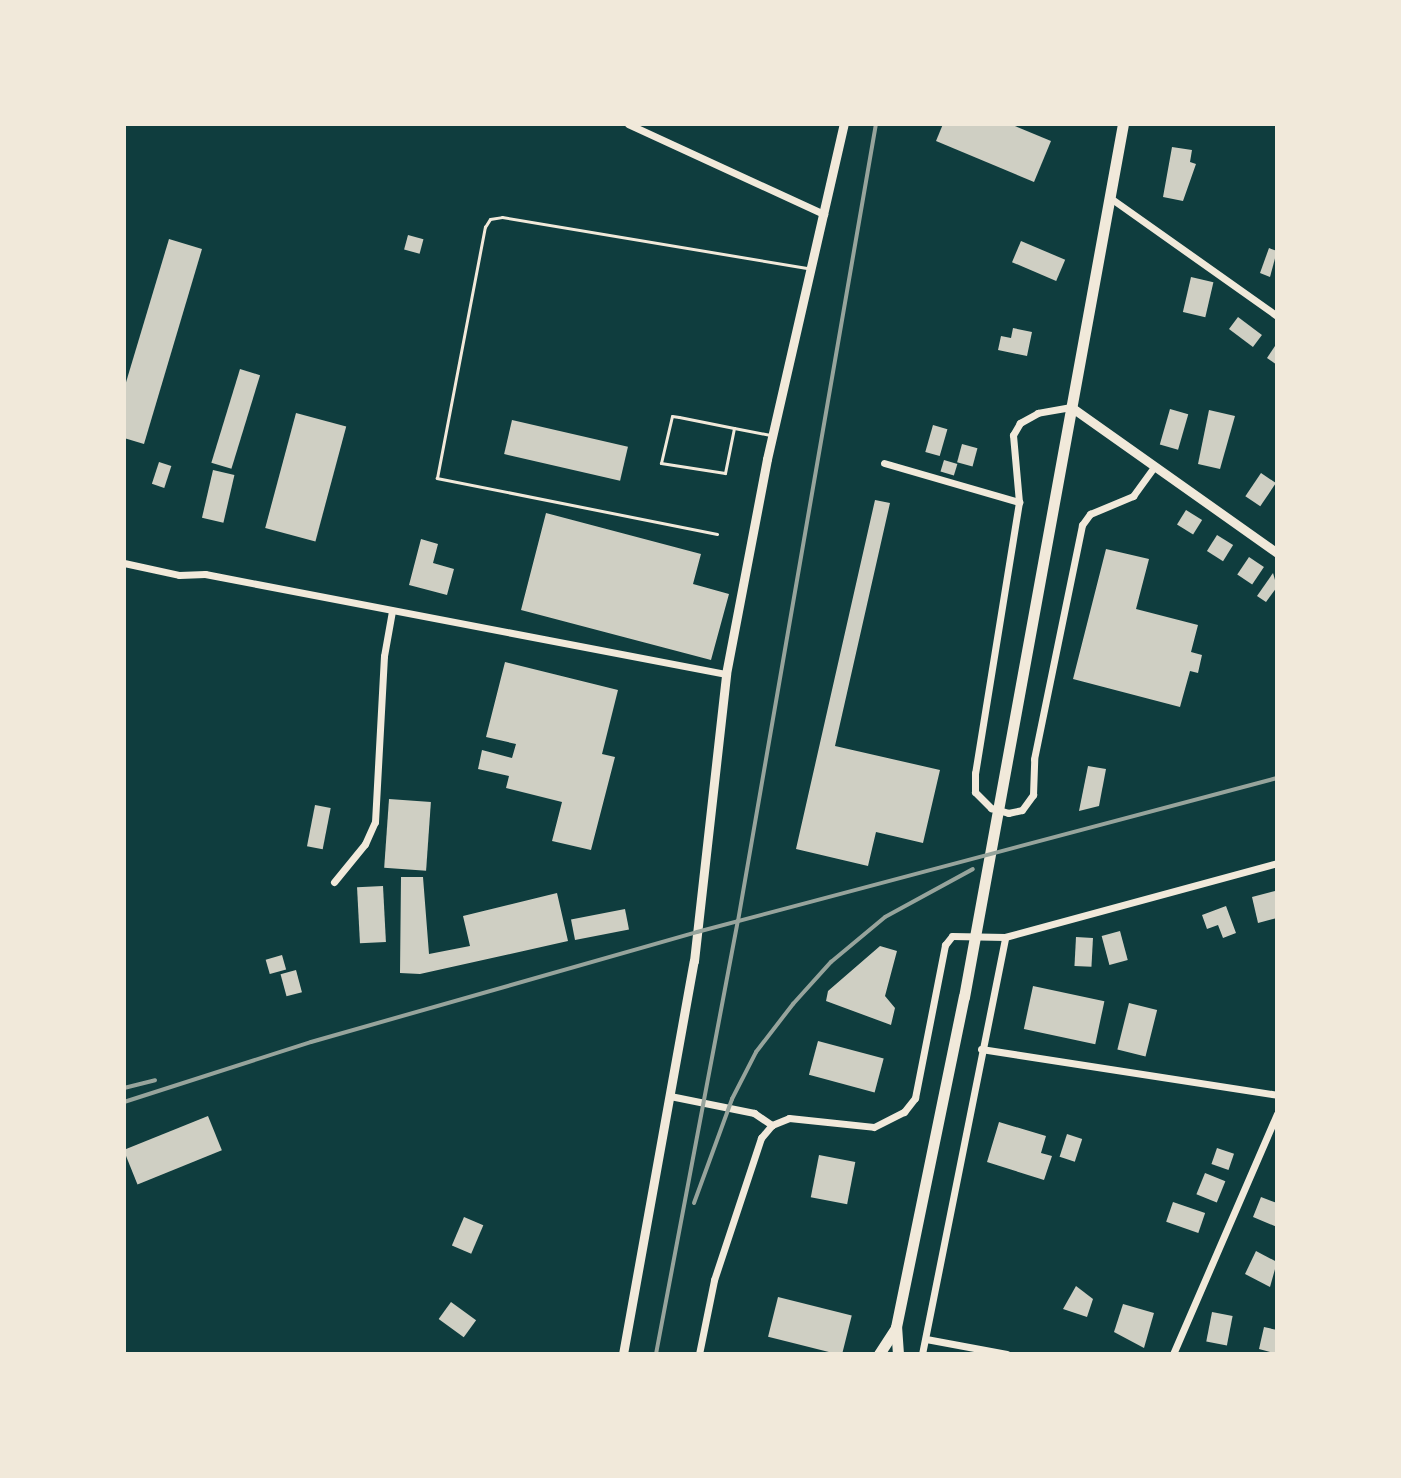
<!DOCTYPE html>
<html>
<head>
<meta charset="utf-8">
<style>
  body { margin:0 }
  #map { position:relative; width:1401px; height:1478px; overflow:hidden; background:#0f3d3e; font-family:Helvetica,sans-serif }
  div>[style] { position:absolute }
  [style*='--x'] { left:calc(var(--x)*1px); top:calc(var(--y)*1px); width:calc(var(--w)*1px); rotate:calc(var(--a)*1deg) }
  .building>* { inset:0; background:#cfcfc3; transform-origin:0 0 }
  .service>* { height:3px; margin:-1.5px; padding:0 1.5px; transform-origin:1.5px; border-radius:1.5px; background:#f1e9da }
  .minor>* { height:7px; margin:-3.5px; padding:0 3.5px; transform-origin:3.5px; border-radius:3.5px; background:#f1e9da }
  .tertiary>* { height:9px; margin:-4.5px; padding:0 4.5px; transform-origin:4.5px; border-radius:4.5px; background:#f1e9da }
  .trunk>* { height:11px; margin:-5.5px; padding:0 5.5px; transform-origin:5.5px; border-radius:5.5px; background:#f1e9da }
  .rail>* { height:4px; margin:-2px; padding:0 2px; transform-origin:2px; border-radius:2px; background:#97a49c }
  span { translate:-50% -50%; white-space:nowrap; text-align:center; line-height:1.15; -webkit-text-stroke:6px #f1e9da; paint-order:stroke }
  .frame { position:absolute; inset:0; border:126px solid #f1e9da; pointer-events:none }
</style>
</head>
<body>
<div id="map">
  <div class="building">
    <div style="clip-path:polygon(943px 124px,1010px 124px,1051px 141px,1034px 182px,936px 141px)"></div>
    <div style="clip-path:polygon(1172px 147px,1192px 150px,1190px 162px,1196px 164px,1183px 201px,1163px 197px)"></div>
    <div style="left:408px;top:235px;width:16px;height:15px;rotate:15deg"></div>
    <div style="clip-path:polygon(169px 239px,202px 249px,144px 444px,124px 438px,124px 389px)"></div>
    <div style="left:1021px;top:241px;width:48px;height:23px;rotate:23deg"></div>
    <div style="clip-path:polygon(1269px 248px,1277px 251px,1270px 277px,1260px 273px)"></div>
    <div style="left:1191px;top:277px;width:23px;height:36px;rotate:13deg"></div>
    <div style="left:1238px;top:317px;width:30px;height:15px;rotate:37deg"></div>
    <div style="clip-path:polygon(1013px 328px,1032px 332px,1027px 356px,998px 350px,1001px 336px,1011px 338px)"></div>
    <div style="clip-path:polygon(1277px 343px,1277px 365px,1267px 358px)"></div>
    <div style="left:240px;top:369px;width:21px;height:98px;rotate:17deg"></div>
    <div style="left:1170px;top:409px;width:19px;height:37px;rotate:16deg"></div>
    <div style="clip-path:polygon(1209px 410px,1235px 416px,1220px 469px,1198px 464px)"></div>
    <div style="left:296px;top:413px;width:52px;height:119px;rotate:15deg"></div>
    <div style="left:512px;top:420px;width:119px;height:35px;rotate:13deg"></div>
    <div style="left:933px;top:425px;width:15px;height:28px;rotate:16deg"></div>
    <div style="left:962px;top:444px;width:16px;height:19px;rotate:15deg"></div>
    <div style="left:944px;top:460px;width:14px;height:12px;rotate:17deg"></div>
    <div style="left:159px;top:462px;width:13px;height:23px;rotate:18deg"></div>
    <div style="left:213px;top:470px;width:22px;height:49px;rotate:13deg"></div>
    <div style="left:1261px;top:473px;width:18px;height:28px;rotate:34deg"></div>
    <div style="clip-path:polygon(875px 500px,890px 503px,835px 746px,940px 770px,923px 843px,876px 832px,868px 866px,796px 849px)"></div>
    <div style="left:1186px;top:510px;width:19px;height:17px;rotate:32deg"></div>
    <div style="clip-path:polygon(546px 513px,701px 554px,693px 584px,729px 594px,711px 660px,521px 610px)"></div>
    <div style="left:1217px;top:535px;width:19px;height:19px;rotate:32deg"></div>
    <div style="clip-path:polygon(421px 539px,438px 544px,433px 563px,454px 569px,447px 595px,409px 585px)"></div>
    <div style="clip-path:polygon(1106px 549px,1149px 559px,1136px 609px,1198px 625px,1191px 652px,1202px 655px,1198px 673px,1190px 671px,1180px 707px,1073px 679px)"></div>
    <div style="left:1249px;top:557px;width:18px;height:21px;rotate:34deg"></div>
    <div style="clip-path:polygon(1273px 573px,1277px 587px,1266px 602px,1257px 596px)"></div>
    <div style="clip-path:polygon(505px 662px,618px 690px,602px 754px,615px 757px,591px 850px,552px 841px,562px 802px,506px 788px,509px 776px,478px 769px,482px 750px,512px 758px,516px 744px,486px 737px)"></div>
    <div style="clip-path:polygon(1088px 766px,1106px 769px,1099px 806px,1079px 811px)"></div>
    <div style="left:389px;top:799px;width:42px;height:69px;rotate:4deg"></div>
    <div style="left:315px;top:805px;width:16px;height:42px;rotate:11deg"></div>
    <div style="clip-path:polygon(401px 877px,423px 877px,429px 954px,470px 946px,463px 916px,557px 893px,568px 941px,420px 974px,400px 973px)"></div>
    <div style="left:383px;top:886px;width:56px;height:26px;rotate:87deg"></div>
    <div style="clip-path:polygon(1275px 891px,1277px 918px,1258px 923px,1252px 897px)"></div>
    <div style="clip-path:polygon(1226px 906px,1236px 933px,1223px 938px,1218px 925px,1207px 929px,1202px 915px)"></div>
    <div style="left:625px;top:909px;width:21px;height:55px;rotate:79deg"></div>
    <div style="left:1120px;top:931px;width:30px;height:19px;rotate:75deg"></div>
    <div style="left:1076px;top:937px;width:17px;height:29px;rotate:3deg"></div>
    <div style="clip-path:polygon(880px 946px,897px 951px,885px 996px,895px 1008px,891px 1025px,826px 1001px,828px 991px)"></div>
    <div style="left:282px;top:955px;width:15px;height:17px;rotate:74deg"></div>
    <div style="left:296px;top:970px;width:23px;height:16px;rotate:75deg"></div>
    <div style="left:1033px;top:986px;width:73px;height:44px;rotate:12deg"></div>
    <div style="left:1129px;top:1003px;width:29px;height:48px;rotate:14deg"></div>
    <div style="left:818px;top:1041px;width:68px;height:35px;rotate:15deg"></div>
    <div style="left:208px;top:1116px;width:37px;height:91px;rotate:68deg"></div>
    <div style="clip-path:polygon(999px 1122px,1046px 1136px,1041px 1153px,1052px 1156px,1044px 1180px,987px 1162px)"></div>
    <div style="left:1067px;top:1134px;width:16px;height:24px;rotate:18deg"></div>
    <div style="left:1217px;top:1148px;width:18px;height:17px;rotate:19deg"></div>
    <div style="left:819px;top:1155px;width:37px;height:43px;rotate:11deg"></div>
    <div style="left:1205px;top:1173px;width:22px;height:23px;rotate:22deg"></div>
    <div style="clip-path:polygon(1261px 1197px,1277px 1203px,1277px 1227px,1253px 1217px)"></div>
    <div style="left:1173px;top:1202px;width:34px;height:21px;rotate:19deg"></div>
    <div style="left:464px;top:1217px;width:21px;height:31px;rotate:23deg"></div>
    <div style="clip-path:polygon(1256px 1251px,1277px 1262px,1270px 1287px,1245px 1274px)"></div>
    <div style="clip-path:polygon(1076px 1286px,1093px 1299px,1087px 1317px,1063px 1309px)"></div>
    <div style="left:778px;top:1297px;width:76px;height:41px;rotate:14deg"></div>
    <div style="left:451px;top:1302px;width:31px;height:21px;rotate:36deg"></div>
    <div style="clip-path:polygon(1123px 1304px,1154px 1313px,1144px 1348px,1114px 1332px)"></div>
    <div style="left:1212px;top:1312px;width:21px;height:30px;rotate:11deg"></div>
    <div style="clip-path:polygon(1264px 1327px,1277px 1330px,1277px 1354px,1259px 1349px)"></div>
  </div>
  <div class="service">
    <div style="--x:734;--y:428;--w:46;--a:101.3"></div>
    <div style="--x:725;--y:473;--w:65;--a:-171.1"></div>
    <div style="--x:661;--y:463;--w:48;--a:-76.8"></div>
    <div style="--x:672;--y:416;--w:7;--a:8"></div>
    <div style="--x:679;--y:417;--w:56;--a:11.3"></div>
    <div style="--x:734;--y:428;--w:37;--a:11"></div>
    <div style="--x:717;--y:534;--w:286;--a:-168.7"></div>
    <div style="--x:437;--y:478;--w:256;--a:-79.2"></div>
    <div style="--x:485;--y:227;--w:9;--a:-58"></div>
    <div style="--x:490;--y:219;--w:12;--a:-9"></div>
    <div style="--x:502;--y:217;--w:309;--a:9.5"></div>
  </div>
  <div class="minor">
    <div style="--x:628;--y:124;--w:216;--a:24.7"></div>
    <div style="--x:1109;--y:197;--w:206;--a:35.3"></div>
    <div style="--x:1071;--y:407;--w:34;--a:170"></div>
    <div style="--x:1038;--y:413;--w:21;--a:151"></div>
    <div style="--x:1020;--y:423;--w:14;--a:120"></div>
    <div style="--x:1013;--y:435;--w:67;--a:84.9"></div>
    <div style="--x:1019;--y:502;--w:275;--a:99.2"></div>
    <div style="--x:975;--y:773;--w:19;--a:90"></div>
    <div style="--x:975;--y:792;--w:23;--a:45"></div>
    <div style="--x:991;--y:808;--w:18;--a:16"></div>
    <div style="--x:1008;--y:813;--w:14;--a:-12"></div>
    <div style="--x:1022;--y:810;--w:19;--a:-54"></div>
    <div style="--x:1033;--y:795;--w:36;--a:-88"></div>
    <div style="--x:1034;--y:759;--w:239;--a:-78.4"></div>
    <div style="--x:1082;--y:525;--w:14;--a:-54"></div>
    <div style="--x:1090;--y:514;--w:47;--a:-22.7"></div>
    <div style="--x:1133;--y:496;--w:37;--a:-54"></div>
    <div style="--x:884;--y:463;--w:141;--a:16.1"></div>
    <div style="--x:124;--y:563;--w:56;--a:12.3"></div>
    <div style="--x:179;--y:575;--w:26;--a:-2"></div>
    <div style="--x:205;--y:574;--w:531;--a:10.87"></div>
    <div style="--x:334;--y:882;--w:49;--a:-50.8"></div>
    <div style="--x:365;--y:844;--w:24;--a:-66"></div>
    <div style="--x:375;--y:822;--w:166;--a:-86.9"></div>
    <div style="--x:384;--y:656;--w:46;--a:-79.9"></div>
    <div style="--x:981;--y:1049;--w:300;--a:8.8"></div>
    <div style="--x:670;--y:1096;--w:86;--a:11.4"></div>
    <div style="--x:754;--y:1113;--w:22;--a:34"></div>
    <div style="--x:926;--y:1339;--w:82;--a:10.5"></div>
    <div style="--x:699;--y:1354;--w:76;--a:-78.5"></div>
    <div style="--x:714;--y:1280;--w:150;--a:-71.7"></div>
    <div style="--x:761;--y:1138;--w:17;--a:-50"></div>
    <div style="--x:772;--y:1125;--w:18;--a:-22"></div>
    <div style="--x:789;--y:1118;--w:85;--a:6"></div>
    <div style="--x:874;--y:1127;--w:34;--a:-27"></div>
    <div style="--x:904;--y:1112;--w:18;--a:-52"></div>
    <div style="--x:915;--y:1098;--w:156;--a:-78.9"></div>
    <div style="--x:945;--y:945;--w:11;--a:-52"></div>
    <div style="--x:952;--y:936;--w:53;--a:1.1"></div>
    <div style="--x:1005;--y:937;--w:282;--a:-15.2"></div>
    <div style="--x:922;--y:1354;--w:425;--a:-78.7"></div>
    <div style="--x:1173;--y:1354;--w:262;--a:-66.6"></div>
  </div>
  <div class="tertiary">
    <div style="--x:1071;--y:407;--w:252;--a:35.3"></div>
    <div style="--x:623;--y:1354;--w:399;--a:-79.8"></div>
    <div style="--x:694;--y:961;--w:289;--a:-83.6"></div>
    <div style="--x:726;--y:674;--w:219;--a:-79.2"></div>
    <div style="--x:767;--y:459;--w:344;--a:-77.1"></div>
  </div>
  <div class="trunk">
    <div style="--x:879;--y:1354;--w:31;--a:-57"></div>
    <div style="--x:898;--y:1354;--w:27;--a:-94"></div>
    <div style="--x:896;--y:1327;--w:337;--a:-78.4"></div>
    <div style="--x:964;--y:997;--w:887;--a:-79.68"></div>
  </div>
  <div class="rail">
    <div style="--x:124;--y:1088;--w:32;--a:-14"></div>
    <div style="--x:124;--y:1102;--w:196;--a:-17.8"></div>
    <div style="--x:311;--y:1042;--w:401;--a:-15.9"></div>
    <div style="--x:697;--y:932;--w:600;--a:-14.87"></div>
    <div style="--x:694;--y:1203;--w:111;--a:-69.9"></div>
    <div style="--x:732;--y:1099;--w:53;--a:-62.9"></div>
    <div style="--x:756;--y:1052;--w:61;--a:-52.4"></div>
    <div style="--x:793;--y:1004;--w:57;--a:-47.9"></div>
    <div style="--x:831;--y:962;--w:70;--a:-39.8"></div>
    <div style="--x:885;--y:917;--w:100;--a:-28.6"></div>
    <div style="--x:656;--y:1354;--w:441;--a:-79.3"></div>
    <div style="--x:738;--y:921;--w:809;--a:-80.18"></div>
  </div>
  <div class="frame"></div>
</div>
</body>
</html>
